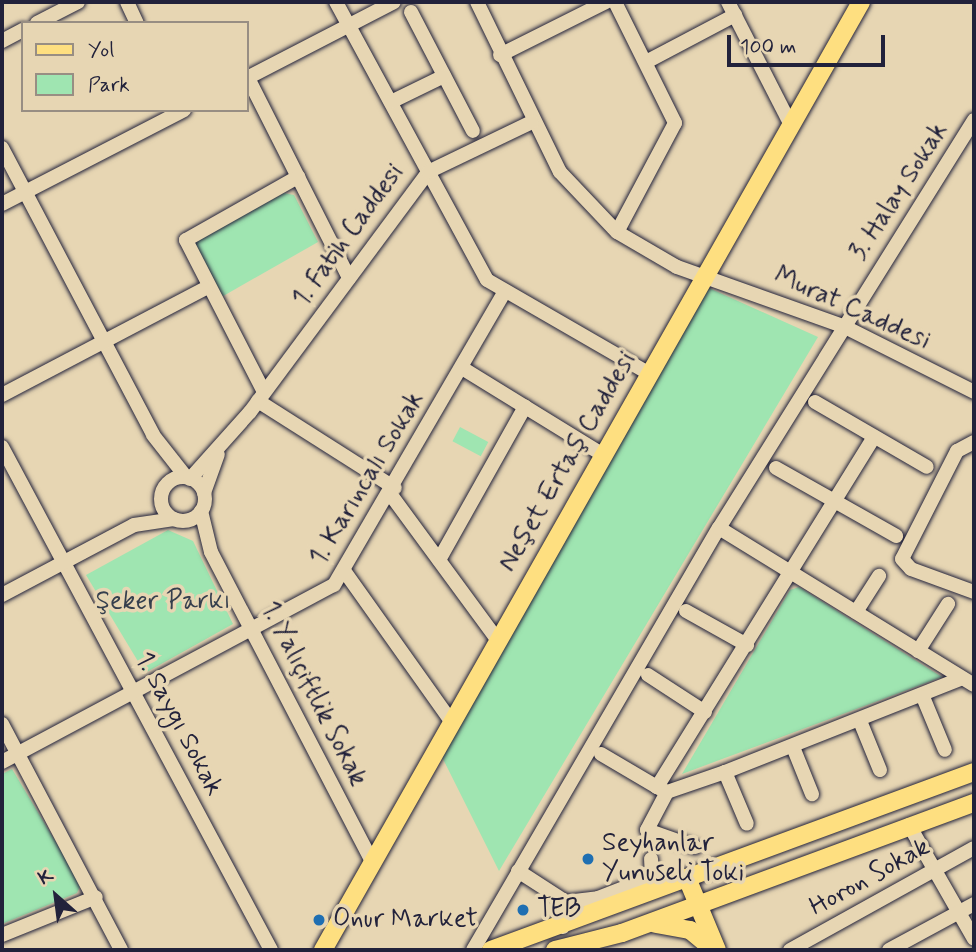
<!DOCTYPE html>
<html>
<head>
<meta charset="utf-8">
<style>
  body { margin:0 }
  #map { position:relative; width:976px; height:952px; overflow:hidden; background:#e7d6b3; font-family:Mynerve,sans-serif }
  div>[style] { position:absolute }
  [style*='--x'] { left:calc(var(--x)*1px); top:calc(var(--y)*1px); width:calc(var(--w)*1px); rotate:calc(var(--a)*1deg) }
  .green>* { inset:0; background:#9fe5b1; transform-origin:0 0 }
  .roads { filter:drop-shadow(0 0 2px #22223b) drop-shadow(0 0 2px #22223b) }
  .minor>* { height:14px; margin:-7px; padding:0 7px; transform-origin:7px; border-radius:7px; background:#e7d6b3 }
  .minor>.ring { margin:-7px; padding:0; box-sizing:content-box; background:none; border:14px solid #e7d6b3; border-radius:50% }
  .major>* { height:18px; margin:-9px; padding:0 9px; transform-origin:9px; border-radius:9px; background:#fedf80 }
  .dots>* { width:19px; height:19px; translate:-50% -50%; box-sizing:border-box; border:4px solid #e7d6b3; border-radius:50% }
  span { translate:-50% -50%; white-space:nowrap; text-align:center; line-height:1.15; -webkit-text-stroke:7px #e7d6b3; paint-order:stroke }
  .street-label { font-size:26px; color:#22223b }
  .park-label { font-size:26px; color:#353f4d }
  .poi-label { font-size:26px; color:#22223b }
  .left { translate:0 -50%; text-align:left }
  .frame { position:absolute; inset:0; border:4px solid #22223b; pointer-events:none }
  .legend { position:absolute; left:21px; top:21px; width:228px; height:91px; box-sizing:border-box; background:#e7d6b3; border:2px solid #988e83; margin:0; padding:9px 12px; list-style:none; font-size:21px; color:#22223b }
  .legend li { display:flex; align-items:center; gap:14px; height:35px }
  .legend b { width:35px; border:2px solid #988e83 }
  .north { position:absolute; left:21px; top:861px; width:70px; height:70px; -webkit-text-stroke:5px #e7d6b3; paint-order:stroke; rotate:332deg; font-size:19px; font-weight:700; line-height:28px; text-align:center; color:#22223b }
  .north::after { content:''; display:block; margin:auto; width:24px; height:32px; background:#22223b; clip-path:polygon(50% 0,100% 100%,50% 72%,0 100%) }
  .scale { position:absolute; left:727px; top:35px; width:158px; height:32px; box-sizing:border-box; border:4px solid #22223b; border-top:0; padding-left:9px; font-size:21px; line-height:24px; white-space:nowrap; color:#22223b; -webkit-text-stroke:5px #e7d6b3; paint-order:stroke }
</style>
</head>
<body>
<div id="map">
  <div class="green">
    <div style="clip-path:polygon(284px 193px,294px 195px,318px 242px,218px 299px,193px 255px,195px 241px)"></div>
    <div style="clip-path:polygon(709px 288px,818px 337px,499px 871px,441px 755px)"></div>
    <div style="left:460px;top:427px;width:32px;height:16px;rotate:28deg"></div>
    <div style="clip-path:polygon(168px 530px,193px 541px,233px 624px,145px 673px,86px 575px)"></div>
    <div style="clip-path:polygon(799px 587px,942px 677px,682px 774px,790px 590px)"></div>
    <div style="clip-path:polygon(12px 769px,81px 884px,77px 893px,2px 924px,2px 774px)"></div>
  </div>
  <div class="roads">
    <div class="minor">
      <div style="--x:127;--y:2;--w:23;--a:65"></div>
      <div style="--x:336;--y:2;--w:316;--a:61.5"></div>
      <div style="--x:487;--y:280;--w:188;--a:30"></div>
      <div style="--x:477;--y:2;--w:189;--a:64"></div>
      <div style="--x:560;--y:172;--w:83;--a:46.5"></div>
      <div style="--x:617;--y:232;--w:69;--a:30.3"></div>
      <div style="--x:677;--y:267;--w:176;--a:19.6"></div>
      <div style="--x:843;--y:326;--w:147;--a:26.7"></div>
      <div style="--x:615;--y:2;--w:135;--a:63.6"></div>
      <div style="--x:675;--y:123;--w:123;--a:118"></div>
      <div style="--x:728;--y:2;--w:138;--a:62.9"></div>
      <div style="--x:411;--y:12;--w:134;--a:62.5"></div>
      <div style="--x:37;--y:23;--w:46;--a:-27.1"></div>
      <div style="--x:2;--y:41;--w:24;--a:-28"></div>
      <div style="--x:500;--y:55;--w:119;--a:-26.6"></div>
      <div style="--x:646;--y:62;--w:101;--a:-27.8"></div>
      <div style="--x:247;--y:78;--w:165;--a:-27.3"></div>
      <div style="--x:248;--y:78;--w:224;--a:63.2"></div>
      <div style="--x:391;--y:102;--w:59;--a:-26.1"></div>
      <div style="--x:2;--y:148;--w:324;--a:62.2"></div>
      <div style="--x:153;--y:435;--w:53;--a:51.8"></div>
      <div style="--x:2;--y:204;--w:205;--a:-27.3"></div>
      <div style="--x:462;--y:368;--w:164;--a:31.6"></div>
      <div style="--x:264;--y:392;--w:171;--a:-117.2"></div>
      <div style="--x:186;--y:240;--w:129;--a:-29.4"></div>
      <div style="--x:2;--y:395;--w:230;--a:-27.7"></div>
      <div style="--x:258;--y:401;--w:162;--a:32.4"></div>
      <div style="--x:815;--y:402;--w:129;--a:30.1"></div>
      <div style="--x:874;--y:437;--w:412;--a:121.8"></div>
      <div style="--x:657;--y:787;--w:11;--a:27"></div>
      <div style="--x:667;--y:792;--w:61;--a:-19"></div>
      <div style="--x:725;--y:772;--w:255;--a:-21.6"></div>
      <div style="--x:974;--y:442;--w:19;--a:152"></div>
      <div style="--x:957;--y:451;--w:121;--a:117"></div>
      <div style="--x:902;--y:559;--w:13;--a:48"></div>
      <div style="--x:911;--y:569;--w:67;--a:20.1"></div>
      <div style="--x:2;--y:447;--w:570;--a:61.86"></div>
      <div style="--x:776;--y:468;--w:138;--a:29.5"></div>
      <div class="ring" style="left:161px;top:477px;width:30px;height:30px"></div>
      <div style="--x:190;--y:479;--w:90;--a:-48.2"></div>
      <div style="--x:250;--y:412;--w:299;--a:-53.4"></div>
      <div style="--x:428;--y:172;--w:115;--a:-25.7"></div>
      <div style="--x:204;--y:493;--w:41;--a:-70.3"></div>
      <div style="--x:391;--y:495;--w:177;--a:53.7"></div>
      <div style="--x:201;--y:511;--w:42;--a:76.3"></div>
      <div style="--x:211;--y:552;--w:346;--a:62.5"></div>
      <div style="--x:719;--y:528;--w:299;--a:31.6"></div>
      <div style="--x:439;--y:560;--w:176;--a:-60.7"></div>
      <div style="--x:345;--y:572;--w:181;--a:54.6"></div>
      <div style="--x:2;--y:595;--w:149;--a:-27.9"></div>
      <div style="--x:134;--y:525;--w:40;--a:-8.5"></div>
      <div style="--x:686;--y:611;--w:70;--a:29.1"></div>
      <div style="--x:856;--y:612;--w:43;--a:-57.4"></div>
      <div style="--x:918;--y:651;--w:56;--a:-57.4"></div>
      <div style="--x:648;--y:675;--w:68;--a:33"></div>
      <div style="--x:923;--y:697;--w:57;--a:67.5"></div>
      <div style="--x:860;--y:721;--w:53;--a:67.8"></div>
      <div style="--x:2;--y:724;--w:255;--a:62.2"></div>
      <div style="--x:793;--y:747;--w:51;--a:68"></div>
      <div style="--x:601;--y:754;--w:65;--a:30.5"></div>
      <div style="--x:2;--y:762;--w:376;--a:-28.1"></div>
      <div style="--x:334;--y:585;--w:340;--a:-59.8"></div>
      <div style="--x:725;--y:772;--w:56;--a:67.1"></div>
      <div style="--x:667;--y:792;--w:43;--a:117.8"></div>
      <div style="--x:647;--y:830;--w:51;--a:19.5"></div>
      <div style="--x:909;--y:825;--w:131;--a:60.3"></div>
      <div style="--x:518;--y:871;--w:57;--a:32.9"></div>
      <div style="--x:563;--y:927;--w:25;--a:-83"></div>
      <div style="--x:566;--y:902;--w:32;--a:-7"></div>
      <div style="--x:598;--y:898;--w:58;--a:-21.3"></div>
      <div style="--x:652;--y:877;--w:18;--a:-93"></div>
      <div style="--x:2;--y:935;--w:101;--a:-22"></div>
      <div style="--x:473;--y:950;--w:488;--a:-59.8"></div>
      <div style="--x:719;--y:528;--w:481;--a:-58"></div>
      <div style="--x:790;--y:950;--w:210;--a:-29"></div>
      <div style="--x:889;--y:950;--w:97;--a:-28.4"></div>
    </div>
    <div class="major">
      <div style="--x:687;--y:878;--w:78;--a:67.4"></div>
      <div style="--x:656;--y:924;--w:35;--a:10"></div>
      <div style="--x:690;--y:930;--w:31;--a:40"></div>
      <div style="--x:323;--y:950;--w:1090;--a:-60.42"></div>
      <div style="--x:491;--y:950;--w:515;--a:-20.23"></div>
      <div style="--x:555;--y:950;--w:69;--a:-14.2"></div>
      <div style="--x:622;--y:933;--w:375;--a:-20.3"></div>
    </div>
  </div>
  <div class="dots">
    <div style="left:588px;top:859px;background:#1f6fb2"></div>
    <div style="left:523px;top:910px;background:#1f6fb2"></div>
    <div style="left:319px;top:920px;background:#1f6fb2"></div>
  </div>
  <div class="street-label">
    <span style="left:900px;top:192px;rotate:-57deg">3. Halay Sokak</span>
    <span style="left:349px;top:236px;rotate:-54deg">1. Fatih Caddesi</span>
    <span style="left:852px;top:309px;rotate:24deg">Murat Caddesi</span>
    <span style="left:568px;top:462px;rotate:-60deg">Neşet Ertaş Caddesi</span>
    <span style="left:368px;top:479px;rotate:-59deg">1. Karıncalı Sokak</span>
    <span style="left:313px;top:694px;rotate:63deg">1. Yalıçiftlik Sokak</span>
    <span style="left:178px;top:724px;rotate:62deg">1. Saygı Sokak</span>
    <span style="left:870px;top:878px;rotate:-29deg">Horon Sokak</span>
  </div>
  <div class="park-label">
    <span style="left:163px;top:602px">Şeker Parkı</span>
  </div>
  <div class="poi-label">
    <span class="left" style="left:602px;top:859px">Seyhanlar<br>Yunuseli Toki</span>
    <span class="left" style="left:537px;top:910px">TEB</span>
    <span class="left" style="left:333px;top:920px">Onur Market</span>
  </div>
  <div class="frame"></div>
  <ul class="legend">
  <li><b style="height:9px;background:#fedf80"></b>Yol</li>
  <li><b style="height:19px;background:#9fe5b1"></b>Park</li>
  </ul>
  <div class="north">K</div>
  <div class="scale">100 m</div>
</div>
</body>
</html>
